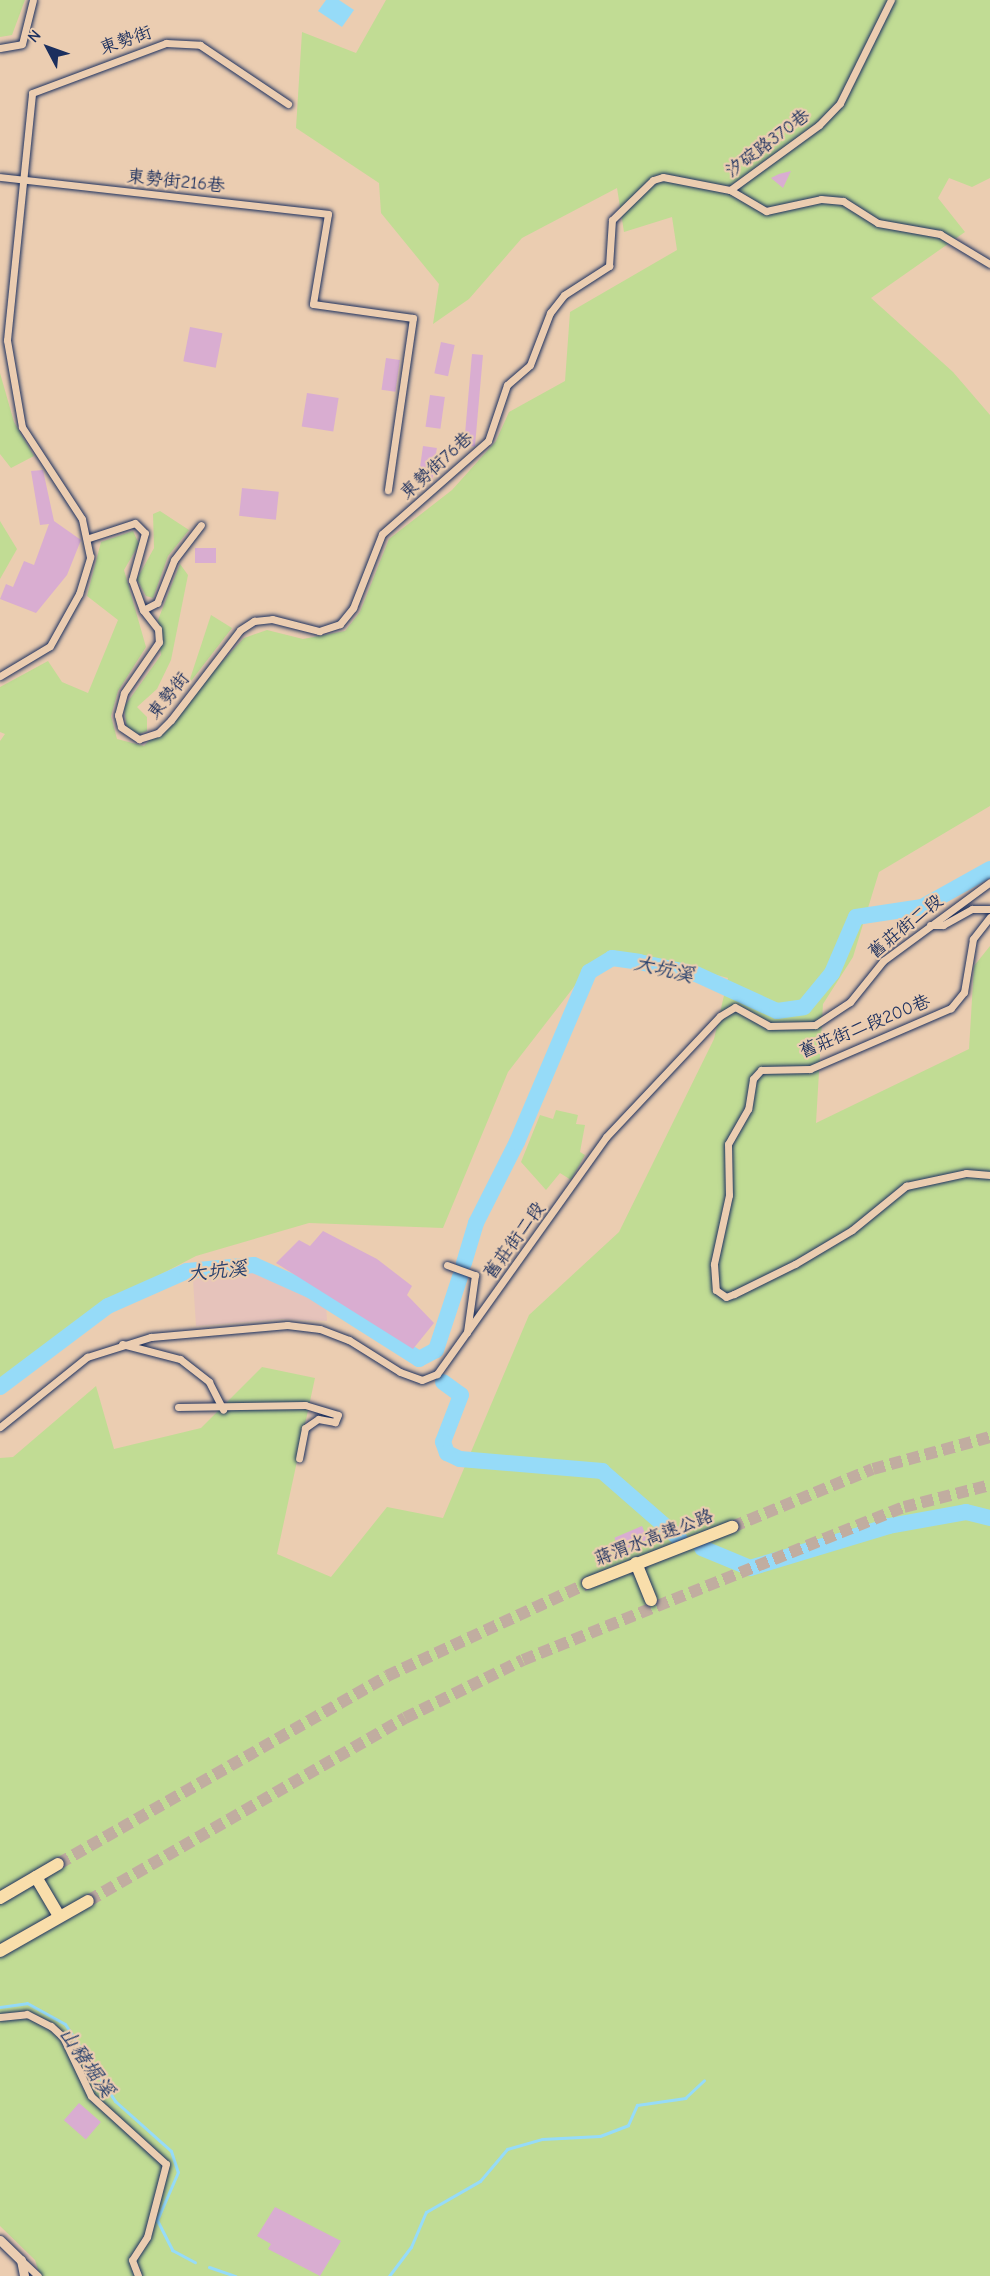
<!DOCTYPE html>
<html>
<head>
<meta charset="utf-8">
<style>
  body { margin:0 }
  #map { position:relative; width:990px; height:2276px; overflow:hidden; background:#ebcdb1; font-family:"Comic Neue","LXGW WenKai TC",sans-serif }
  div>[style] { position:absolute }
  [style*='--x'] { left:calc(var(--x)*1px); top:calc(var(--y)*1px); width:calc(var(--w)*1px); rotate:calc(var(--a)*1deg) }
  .built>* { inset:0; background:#e6c3bb }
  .green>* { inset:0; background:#c1dc94 }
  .water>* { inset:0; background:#96dbf8 }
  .stream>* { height:3px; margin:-1.5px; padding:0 1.5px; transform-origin:1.5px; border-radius:1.5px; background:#96dbf8 }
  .river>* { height:16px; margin:-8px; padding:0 8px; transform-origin:8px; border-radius:8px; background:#96dbf8 }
  .building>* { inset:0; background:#d9add1; transform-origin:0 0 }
  .highway-tunnel>* { height:12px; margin-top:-6px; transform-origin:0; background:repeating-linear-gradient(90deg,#c1ada0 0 12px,transparent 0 18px) }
  .roads { filter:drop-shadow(0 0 2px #1b2f5e) drop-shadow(0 0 2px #1b2f5e) }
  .street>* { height:7px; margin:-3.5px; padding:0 3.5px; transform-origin:3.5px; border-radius:3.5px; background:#ebcdb1 }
  .secondary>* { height:9px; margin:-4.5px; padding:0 4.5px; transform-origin:4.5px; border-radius:4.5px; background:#ebcdb1 }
  .highway>* { height:12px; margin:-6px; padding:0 6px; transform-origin:6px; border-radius:6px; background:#f9deab }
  span { translate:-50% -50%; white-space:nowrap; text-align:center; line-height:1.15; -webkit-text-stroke:4.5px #ebcdb1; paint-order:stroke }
  .street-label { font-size:18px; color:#1b2f5e }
  .water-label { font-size:20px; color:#27406d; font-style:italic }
  .north { position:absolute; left:18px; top:18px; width:60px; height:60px; -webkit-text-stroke:4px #ebcdb1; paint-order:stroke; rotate:311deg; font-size:16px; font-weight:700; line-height:24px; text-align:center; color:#1b2f5e }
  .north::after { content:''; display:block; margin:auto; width:21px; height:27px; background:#1b2f5e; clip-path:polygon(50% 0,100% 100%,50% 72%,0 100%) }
</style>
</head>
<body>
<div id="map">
  <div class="built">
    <div style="clip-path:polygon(237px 1269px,287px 1281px,326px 1305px,327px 1321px,280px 1319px,196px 1326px,193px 1280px)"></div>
  </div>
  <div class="green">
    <div style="clip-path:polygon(0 0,25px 0,12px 35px,0 37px)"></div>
    <div style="clip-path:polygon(386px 0,990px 0,990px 178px,972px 187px,949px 178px,938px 198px,965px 232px,871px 298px,953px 372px,990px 415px,990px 806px,879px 872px,853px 957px,823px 1004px,816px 1123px,969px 1049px,974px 966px,990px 946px,990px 2276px,40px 2276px,35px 2260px,0 2226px,0 1458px,13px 1457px,96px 1386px,114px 1449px,201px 1428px,262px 1367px,315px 1378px,277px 1554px,331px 1577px,387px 1507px,443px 1518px,529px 1315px,619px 1232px,714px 1039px,728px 978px,643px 955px,587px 970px,508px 1072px,443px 1228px,309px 1223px,196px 1256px,127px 1292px,0 1388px,0 741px,5px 734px,0 732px,0 687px,48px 661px,62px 682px,88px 693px,118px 620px,87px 596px,101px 542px,133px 531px,139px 544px,124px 570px,146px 647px,118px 691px,111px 716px,117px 739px,144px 746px,244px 638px,267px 630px,303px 639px,345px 631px,360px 612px,389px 539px,452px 490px,496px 441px,509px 412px,565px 381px,570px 312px,677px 250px,672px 217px,624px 232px,617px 188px,522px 238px,469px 299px,433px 324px,439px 284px,381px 213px,379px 183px,296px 128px,302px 32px,356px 53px)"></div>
    <div style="clip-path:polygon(0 373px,14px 422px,34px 456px,11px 468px,0 454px)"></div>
    <div style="clip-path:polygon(160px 511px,189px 530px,168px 556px,153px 598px,146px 596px,137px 579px,154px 548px,153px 514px)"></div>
    <div style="clip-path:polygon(0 521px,17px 549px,0 579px)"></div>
    <div style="clip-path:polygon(180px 564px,188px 575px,171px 660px,157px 689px,137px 707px,147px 717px,147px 731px,139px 734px,127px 730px,124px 707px,161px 655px,158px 620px)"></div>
    <div style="clip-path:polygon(211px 615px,232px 628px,188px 685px)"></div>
    <div style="clip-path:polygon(556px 1110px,578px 1115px,576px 1124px,585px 1125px,580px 1152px,585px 1155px,571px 1180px,560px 1173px,546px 1190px,521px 1162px,540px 1115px,553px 1119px)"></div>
  </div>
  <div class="water">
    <div style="clip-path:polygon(326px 0,339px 0,354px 10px,342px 27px,318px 11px)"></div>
  </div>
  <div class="stream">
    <div style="--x:0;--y:2007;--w:27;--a:-8"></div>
    <div style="--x:27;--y:2003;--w:43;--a:28.9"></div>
    <div style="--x:65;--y:2024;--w:92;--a:57"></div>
    <div style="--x:115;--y:2101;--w:75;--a:41.8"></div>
    <div style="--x:171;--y:2151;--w:22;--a:72"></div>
    <div style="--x:178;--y:2172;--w:52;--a:113.6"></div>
    <div style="--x:157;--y:2220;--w:34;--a:63"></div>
    <div style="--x:172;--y:2250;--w:26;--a:28"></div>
    <div style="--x:209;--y:2267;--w:28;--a:19"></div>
    <div style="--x:389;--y:2276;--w:36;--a:-53"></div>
    <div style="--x:411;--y:2247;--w:38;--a:-67"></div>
    <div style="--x:426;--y:2212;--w:62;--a:-29.9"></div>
    <div style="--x:480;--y:2181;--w:42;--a:-49.8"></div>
    <div style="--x:507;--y:2149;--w:36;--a:-16"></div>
    <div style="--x:542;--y:2139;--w:58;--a:-3"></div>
    <div style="--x:600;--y:2136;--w:30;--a:-21"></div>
    <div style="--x:628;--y:2125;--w:22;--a:-66"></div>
    <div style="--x:637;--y:2105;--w:49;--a:-8.3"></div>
    <div style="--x:685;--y:2098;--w:26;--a:-43"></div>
  </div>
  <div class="river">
    <div style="--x:464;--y:1263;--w:42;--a:-73.3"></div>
    <div style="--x:476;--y:1223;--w:91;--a:-63.2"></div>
    <div style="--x:517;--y:1142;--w:185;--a:-67"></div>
    <div style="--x:589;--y:972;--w:27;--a:-31"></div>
    <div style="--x:612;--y:958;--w:27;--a:8"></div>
    <div style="--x:639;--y:962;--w:58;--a:11.9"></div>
    <div style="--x:696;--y:974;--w:89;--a:24.6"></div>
    <div style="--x:777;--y:1011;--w:27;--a:-8"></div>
    <div style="--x:804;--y:1007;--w:44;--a:-50.5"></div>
    <div style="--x:832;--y:973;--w:61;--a:-66.8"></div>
    <div style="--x:856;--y:917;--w:67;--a:-8.6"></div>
    <div style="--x:922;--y:907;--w:78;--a:-29.2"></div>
    <div style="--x:443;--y:1382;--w:22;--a:36"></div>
    <div style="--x:461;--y:1395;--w:50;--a:111"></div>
    <div style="--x:443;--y:1442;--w:12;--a:70"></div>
    <div style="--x:447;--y:1453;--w:14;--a:25"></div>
    <div style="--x:460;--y:1459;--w:143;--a:4.8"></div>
    <div style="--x:602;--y:1471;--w:103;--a:41.1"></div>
    <div style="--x:0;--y:1387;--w:135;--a:-36.9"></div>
    <div style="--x:108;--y:1306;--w:86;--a:-23.9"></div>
    <div style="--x:187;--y:1271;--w:67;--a:-5.1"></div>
    <div style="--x:254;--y:1265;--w:61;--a:24.1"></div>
    <div style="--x:310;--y:1290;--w:129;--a:32.3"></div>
    <div style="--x:419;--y:1359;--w:19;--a:-28"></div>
    <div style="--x:436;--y:1350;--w:77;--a:-71.8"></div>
    <div style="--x:702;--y:1548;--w:52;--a:22.6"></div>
    <div style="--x:750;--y:1568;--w:145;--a:-16.8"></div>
    <div style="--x:889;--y:1526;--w:78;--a:-10.3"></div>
    <div style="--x:966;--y:1512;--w:25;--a:14"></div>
  </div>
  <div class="building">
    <div style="clip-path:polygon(791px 171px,783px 188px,771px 178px,779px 174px)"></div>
    <div style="left:190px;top:327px;width:33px;height:35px;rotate:11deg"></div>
    <div style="left:441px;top:342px;width:14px;height:32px;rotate:12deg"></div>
    <div style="left:472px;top:354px;width:11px;height:92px;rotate:5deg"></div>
    <div style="left:386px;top:358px;width:14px;height:32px;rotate:8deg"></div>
    <div style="left:307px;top:393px;width:32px;height:34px;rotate:9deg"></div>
    <div style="left:430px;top:395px;width:15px;height:32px;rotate:8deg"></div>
    <div style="left:423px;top:446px;width:14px;height:32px;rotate:8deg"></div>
    <div style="clip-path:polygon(43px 470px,54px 521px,81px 540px,67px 575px,36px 613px,0 599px,6px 584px,13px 587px,24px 561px,34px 565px,49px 524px,40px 525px,31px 471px)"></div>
    <div style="left:242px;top:488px;width:37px;height:28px;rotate:6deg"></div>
    <div style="left:195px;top:548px;width:21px;height:15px"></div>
    <div style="clip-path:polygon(323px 1231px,377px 1259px,412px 1286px,407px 1295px,434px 1323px,413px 1349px,276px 1263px,299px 1240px,310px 1246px)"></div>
    <div style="left:642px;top:1526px;width:15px;height:30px;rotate:67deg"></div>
    <div style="left:79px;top:2103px;width:29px;height:23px;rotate:41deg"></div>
    <div style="clip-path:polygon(275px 2207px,341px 2241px,320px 2276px,268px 2249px,271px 2244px,257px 2236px)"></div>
  </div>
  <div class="highway-tunnel">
    <div style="--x:732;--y:1527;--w:152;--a:-22.4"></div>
    <div style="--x:873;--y:1469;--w:121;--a:-15.3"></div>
    <div style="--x:58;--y:1864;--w:379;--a:-29.7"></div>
    <div style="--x:387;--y:1676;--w:221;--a:-24.8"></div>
    <div style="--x:88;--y:1901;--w:366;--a:-30"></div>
    <div style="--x:405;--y:1718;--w:131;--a:-26.2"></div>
    <div style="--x:523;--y:1660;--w:411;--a:-21.9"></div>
    <div style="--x:904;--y:1507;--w:89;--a:-14.3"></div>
  </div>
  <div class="roads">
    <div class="street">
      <div style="--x:0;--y:48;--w:22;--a:-10"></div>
      <div style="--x:22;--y:44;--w:45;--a:-76"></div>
      <div style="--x:0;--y:177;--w:330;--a:6.4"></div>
      <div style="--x:328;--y:214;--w:91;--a:99.5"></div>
      <div style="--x:313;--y:304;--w:101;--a:8"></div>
      <div style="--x:413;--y:318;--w:174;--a:98.3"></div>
      <div style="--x:730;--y:190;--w:110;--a:-36.1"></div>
      <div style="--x:819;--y:125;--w:30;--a:-46"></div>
      <div style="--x:840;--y:103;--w:115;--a:-63.7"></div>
      <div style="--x:89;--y:538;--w:48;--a:-18.1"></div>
      <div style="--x:135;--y:523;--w:14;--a:45"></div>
      <div style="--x:145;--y:533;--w:49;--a:105.5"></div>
      <div style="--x:132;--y:580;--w:32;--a:70"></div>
      <div style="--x:143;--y:610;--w:24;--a:52"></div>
      <div style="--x:158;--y:629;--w:13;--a:86"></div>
      <div style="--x:159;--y:642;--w:62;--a:124.5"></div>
      <div style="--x:124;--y:693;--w:23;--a:105"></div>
      <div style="--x:118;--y:715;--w:12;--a:76"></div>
      <div style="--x:121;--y:727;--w:22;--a:34"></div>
      <div style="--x:139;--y:739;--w:20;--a:-18"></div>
      <div style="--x:158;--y:733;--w:18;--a:-45"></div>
      <div style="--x:171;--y:720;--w:113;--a:-52.5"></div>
      <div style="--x:240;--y:630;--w:17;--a:-33"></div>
      <div style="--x:254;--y:621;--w:18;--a:-6"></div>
      <div style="--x:272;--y:619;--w:49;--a:14.3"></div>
      <div style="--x:319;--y:631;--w:22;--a:-18"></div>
      <div style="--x:340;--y:624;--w:21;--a:-51"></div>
      <div style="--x:353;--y:608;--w:79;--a:-68.6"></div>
      <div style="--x:382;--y:534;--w:141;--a:-41.3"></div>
      <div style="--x:488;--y:441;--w:59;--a:-71.3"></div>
      <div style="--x:507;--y:385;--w:30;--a:-41"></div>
      <div style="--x:530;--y:365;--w:56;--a:-69"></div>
      <div style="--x:550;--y:313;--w:23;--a:-52"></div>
      <div style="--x:564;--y:295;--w:54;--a:-32.8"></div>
      <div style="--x:609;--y:266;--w:46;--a:-86.3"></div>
      <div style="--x:612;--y:220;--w:57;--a:-44.3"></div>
      <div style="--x:653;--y:180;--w:10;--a:-17"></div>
      <div style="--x:663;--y:177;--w:68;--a:11"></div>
      <div style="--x:730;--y:190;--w:42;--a:30.3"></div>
      <div style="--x:766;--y:211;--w:56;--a:-12.3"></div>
      <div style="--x:821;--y:199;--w:22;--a:5"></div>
      <div style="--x:843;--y:201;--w:41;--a:32.2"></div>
      <div style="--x:878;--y:223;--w:63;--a:10.1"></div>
      <div style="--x:940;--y:234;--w:58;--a:31"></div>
      <div style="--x:143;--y:610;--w:16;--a:-27"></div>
      <div style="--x:157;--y:603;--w:46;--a:-68.4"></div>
      <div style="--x:174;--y:560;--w:44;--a:-52.4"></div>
      <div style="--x:0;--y:676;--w:58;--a:-31"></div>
      <div style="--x:50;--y:646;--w:60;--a:-60.9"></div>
      <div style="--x:79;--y:594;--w:39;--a:-73"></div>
      <div style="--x:90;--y:557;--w:39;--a:-102"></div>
      <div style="--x:82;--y:519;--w:110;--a:-123.1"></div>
      <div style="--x:22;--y:427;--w:88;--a:-99.8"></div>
      <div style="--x:7;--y:340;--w:248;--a:-84.2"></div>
      <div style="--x:32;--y:93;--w:143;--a:-20.5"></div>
      <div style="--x:166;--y:43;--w:34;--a:3"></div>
      <div style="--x:200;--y:45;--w:106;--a:33.8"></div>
      <div style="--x:990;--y:917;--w:28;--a:128"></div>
      <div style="--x:973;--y:939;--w:54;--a:99.6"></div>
      <div style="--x:964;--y:992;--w:21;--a:129"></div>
      <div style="--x:951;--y:1008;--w:154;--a:156.6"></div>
      <div style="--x:810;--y:1069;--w:49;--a:178.8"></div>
      <div style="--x:761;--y:1070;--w:12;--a:132"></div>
      <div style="--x:753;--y:1079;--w:30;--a:99"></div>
      <div style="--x:748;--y:1109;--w:40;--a:119.7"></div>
      <div style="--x:728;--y:1144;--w:51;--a:88.9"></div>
      <div style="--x:729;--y:1195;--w:71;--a:102.3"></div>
      <div style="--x:714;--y:1264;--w:26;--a:86"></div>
      <div style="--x:716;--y:1290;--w:12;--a:35"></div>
      <div style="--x:726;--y:1297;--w:9;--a:-21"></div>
      <div style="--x:734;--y:1294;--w:68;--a:-26.2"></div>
      <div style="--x:795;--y:1264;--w:66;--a:-30.8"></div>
      <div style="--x:852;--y:1230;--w:70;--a:-39.2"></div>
      <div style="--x:906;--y:1186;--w:61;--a:-12.2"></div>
      <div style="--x:966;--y:1173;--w:24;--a:5"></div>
      <div style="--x:930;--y:925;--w:13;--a:0"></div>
      <div style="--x:943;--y:925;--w:33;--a:-29"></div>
      <div style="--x:972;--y:909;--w:18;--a:0"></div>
      <div style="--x:447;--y:1265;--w:30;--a:20"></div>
      <div style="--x:475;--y:1275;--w:58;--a:98"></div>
      <div style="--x:122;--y:1344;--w:60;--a:14.5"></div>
      <div style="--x:180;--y:1359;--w:37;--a:38"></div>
      <div style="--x:209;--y:1382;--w:31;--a:63"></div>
      <div style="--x:178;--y:1407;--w:127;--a:-0.9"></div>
      <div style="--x:305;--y:1405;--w:34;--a:17"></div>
      <div style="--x:338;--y:1415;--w:8;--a:113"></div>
      <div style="--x:335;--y:1422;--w:17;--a:-170"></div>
      <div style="--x:318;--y:1419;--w:16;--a:145"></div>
      <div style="--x:305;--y:1428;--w:31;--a:101"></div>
      <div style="--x:0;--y:1427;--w:112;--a:-38.8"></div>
      <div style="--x:87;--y:1357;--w:67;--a:-17.4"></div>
      <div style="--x:151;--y:1337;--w:137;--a:-5"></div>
      <div style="--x:287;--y:1325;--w:33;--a:7"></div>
      <div style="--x:320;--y:1329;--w:31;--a:21"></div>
      <div style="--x:349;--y:1340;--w:60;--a:32.1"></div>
      <div style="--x:400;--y:1372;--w:23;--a:20"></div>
      <div style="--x:422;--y:1380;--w:16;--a:-22"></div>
      <div style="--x:437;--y:1374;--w:291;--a:-54.5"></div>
      <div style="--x:606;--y:1137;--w:166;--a:-46.7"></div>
      <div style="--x:720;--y:1016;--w:17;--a:-31"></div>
      <div style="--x:735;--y:1007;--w:39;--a:29"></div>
      <div style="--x:769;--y:1026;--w:46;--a:-1.2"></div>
      <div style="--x:815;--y:1025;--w:42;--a:-33.3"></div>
      <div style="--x:850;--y:1002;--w:53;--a:-51.2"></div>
      <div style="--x:883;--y:961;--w:133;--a:-36.4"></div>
      <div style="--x:0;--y:2017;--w:27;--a:-6"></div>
      <div style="--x:27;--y:2014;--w:27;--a:27"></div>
      <div style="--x:51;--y:2026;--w:16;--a:43"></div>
      <div style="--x:63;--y:2037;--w:65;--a:64.6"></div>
      <div style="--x:91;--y:2096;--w:101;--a:42.2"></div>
      <div style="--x:166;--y:2164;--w:75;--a:104.6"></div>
      <div style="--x:147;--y:2237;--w:27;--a:123"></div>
      <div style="--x:132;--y:2260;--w:17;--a:69"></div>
      <div style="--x:21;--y:2260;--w:23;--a:43"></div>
    </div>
    <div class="secondary">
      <div style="--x:0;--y:2240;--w:29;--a:44"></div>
      <div style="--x:21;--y:2260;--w:16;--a:79"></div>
    </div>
    <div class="highway">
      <div style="--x:636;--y:1563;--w:40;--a:68"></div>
      <div style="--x:588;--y:1583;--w:155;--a:-21.3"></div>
      <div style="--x:36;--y:1877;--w:45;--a:59.5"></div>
      <div style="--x:0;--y:1898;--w:67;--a:-30.4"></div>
      <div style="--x:0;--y:1951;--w:101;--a:-29.6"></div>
    </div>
  </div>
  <div class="street-label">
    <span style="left:126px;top:41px;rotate:-19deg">東勢街</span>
    <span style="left:768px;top:144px;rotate:-37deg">汐碇路370巷</span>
    <span style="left:176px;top:182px;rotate:6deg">東勢街216巷</span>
    <span style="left:437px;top:466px;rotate:-42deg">東勢街76巷</span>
    <span style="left:169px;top:696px;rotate:-51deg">東勢街</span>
    <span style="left:906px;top:927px;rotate:-39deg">舊莊街二段</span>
    <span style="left:865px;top:1027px;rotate:-22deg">舊莊街二段200巷</span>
    <span style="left:515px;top:1241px;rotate:-54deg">舊莊街二段</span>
    <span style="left:654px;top:1538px;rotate:-21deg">蔣渭水高速公路</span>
  </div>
  <div class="water-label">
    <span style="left:664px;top:969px;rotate:13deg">大坑溪</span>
    <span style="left:217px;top:1271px;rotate:-6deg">大坑溪</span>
    <span style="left:87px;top:2062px;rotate:55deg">山豬堀溪</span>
  </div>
  <div class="north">N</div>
</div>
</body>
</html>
